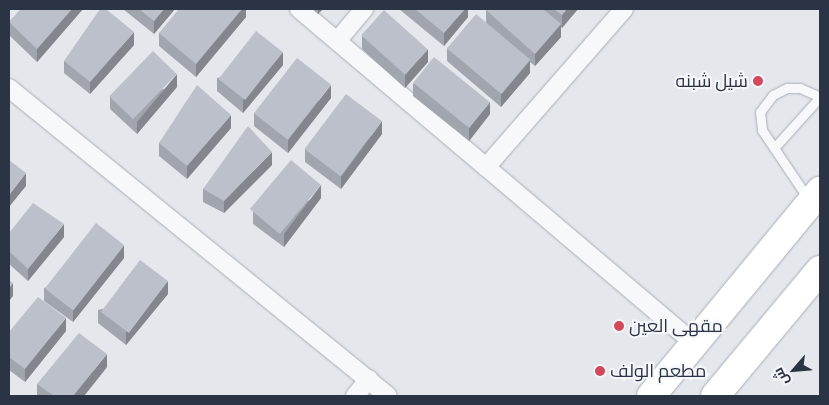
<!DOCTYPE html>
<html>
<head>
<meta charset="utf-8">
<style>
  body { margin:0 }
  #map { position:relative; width:829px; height:405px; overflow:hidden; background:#e4e7ec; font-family:"PT Sans Narrow",Cairo,sans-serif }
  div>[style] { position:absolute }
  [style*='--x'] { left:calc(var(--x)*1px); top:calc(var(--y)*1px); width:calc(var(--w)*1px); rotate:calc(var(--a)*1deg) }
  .roads { filter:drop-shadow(0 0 1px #a9aeb7) drop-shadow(0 0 1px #a9aeb7) }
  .lane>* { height:9px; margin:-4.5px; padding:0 4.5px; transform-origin:4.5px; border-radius:4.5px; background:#f7f8fa }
  .street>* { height:18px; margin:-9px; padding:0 9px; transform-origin:9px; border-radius:9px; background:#f7f8fa }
  .primary>* { height:28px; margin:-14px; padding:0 14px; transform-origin:14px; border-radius:14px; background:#fff }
  .wall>* { inset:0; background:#a1a5ae }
  .shaded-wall>* { inset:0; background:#83868d }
  .building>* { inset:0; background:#bbc0ca; transform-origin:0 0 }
  .dots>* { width:14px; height:14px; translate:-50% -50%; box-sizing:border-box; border:2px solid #f4f6f9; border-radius:50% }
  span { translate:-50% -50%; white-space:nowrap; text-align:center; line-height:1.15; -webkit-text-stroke:4px #f4f6f9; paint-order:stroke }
  .poi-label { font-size:18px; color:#2b3445 }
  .right { translate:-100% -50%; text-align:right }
  .left { translate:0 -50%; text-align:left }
  .frame { position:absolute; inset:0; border:10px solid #2b3445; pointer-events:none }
  .north { position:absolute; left:769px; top:345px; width:50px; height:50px; -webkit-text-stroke:4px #f4f6f9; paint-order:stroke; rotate:243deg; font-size:14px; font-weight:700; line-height:20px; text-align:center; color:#2b3445 }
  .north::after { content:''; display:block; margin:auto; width:18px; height:22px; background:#2b3445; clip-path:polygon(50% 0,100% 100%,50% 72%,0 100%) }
</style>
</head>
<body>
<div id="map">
  <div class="roads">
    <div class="lane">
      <div style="--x:774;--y:148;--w:69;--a:-48"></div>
      <div style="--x:809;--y:200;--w:84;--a:-123.9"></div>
      <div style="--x:762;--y:130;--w:18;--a:-96"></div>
      <div style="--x:760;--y:112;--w:21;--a:-53"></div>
      <div style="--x:773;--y:95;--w:16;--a:-27"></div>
      <div style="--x:787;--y:88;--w:13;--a:0"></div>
      <div style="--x:800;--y:88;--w:22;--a:24"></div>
    </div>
    <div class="street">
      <div style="--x:299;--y:9;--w:245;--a:40.2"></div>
      <div style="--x:624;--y:9;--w:210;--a:131.1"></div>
      <div style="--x:486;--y:167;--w:274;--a:40.3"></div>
      <div style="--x:337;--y:41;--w:42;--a:-49.8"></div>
      <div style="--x:9;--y:88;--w:488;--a:39.1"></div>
      <div style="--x:355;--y:396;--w:22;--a:-51"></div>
    </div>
    <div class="primary">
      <div style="--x:651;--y:396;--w:266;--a:-50.5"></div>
      <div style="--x:715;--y:396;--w:164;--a:-50.2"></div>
    </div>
  </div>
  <div class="wall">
    <div style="clip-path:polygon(21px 9px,83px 9px,37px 62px,9px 35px,9px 22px)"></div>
    <div style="clip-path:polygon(123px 9px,175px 9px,154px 34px)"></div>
    <div style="clip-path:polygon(246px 9px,246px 17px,196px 77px,159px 46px,159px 33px)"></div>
    <div style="clip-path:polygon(312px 9px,323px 9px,318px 14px)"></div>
    <div style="clip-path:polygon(399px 9px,468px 9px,468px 17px,444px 46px)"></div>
    <div style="clip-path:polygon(487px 9px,578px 9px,562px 28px,561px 27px,561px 37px,535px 66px,530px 62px,530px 73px,501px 107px,447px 61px,447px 48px,486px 23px,486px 10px)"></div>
    <div style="clip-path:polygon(362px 36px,428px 62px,405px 88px,362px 49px)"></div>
    <div style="clip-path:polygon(134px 45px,90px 94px,64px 73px,64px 61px)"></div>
    <div style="clip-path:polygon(283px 65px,243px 113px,217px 91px,217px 78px)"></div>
    <div style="clip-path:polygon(413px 83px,490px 114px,469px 141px,413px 96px)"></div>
    <div style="clip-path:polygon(177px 87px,137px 134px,110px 109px,110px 97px)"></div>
    <div style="clip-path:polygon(331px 98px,288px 153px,254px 126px,254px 113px)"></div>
    <div style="clip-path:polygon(231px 128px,187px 179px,159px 156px,159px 143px)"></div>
    <div style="clip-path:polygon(382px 134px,341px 189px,305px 162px,305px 149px)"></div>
    <div style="clip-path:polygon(272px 165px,224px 213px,203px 202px,203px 189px)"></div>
    <div style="clip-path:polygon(321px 198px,284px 247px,253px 224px,253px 211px)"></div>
    <div style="clip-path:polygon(9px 233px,64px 237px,28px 281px,9px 264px)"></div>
    <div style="clip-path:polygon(124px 258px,73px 322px,44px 301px,44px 288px)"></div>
    <div style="clip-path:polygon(168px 294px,126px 345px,98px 323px,98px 310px)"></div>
    <div style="clip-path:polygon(66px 331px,25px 382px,9px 370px,9px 332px)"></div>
    <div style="clip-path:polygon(107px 367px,84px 396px,37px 396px,37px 384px)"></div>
  </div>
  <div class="shaded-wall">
    <div style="clip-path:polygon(72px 9px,83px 9px,37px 62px,37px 49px)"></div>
    <div style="clip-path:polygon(164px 9px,175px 9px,154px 34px,154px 21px)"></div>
    <div style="clip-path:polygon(242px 9px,246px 9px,246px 17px,196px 77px,196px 64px)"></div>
    <div style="clip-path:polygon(318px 9px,323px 9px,318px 14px)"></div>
    <div style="clip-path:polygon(465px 9px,468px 9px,468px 17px,444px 46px,444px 33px)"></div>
    <div style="clip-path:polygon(567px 9px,578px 9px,562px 28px,562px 15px)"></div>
    <div style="clip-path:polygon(561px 24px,561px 37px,535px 66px,535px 54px)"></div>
    <div style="clip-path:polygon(134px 32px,134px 45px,90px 94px,90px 82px)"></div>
    <div style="clip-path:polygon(428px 49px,428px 62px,405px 88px,405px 75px)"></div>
    <div style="clip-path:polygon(283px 52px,283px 65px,243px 113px,243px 100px)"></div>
    <div style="clip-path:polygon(530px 60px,530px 73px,501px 107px,501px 94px)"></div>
    <div style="clip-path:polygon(177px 74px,177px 87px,137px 134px,137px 122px)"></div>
    <div style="clip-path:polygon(331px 85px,331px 98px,288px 153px,288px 140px)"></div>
    <div style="clip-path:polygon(490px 102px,490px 114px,469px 141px,469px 128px)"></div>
    <div style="clip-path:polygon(231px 115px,231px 128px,187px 179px,187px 166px)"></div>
    <div style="clip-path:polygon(382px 121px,382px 134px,341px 189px,341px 177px)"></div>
    <div style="clip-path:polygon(272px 152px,272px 165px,224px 213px,224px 201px)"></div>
    <div style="clip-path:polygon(26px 173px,26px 186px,9px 207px,9px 195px)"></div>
    <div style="clip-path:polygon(321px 185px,321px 198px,284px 247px,284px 234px)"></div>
    <div style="clip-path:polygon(64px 224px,64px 237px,28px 281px,28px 269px)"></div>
    <div style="clip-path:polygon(124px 245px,124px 258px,73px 322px,73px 309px)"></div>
    <div style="clip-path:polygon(168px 281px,168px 294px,126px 345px,126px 332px)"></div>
    <div style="clip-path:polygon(13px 283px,13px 296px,9px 301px,9px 288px)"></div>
    <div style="clip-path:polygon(66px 318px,66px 331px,25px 382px,25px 369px)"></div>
    <div style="clip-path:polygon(107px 354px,107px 367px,84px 396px,73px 396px)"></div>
  </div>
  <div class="building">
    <div style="clip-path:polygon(21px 9px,72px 9px,37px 49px,9px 22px)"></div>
    <div style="clip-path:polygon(100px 9px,106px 9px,134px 32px,90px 82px,64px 61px)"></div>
    <div style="clip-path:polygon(139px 9px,164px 9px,154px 21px)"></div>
    <div style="clip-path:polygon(179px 9px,242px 9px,196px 64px,159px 33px)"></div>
    <div style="clip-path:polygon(415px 9px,465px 9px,444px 33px)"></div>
    <div style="clip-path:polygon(487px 9px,543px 9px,561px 24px,535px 54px,486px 10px)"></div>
    <div style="clip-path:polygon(554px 9px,567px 9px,562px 15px)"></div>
    <div style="left:384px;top:10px;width:59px;height:34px;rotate:42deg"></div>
    <div style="left:476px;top:14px;width:71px;height:45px;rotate:40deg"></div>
    <div style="left:256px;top:31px;width:34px;height:61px;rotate:38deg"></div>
    <div style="left:153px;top:51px;width:33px;height:63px;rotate:44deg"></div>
    <div style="left:434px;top:57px;width:72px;height:33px;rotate:39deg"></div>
    <div style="left:297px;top:58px;width:43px;height:70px;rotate:38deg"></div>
    <div style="clip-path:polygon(197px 85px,231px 115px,187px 166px,159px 143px)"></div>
    <div style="left:346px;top:94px;width:45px;height:69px;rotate:37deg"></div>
    <div style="clip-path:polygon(248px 126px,272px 152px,224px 201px,203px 189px)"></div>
    <div style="clip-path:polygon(9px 160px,26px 173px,9px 195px)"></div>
    <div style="left:291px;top:160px;width:39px;height:64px;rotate:40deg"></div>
    <div style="clip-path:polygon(33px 203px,64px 224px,28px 269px,9px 251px,9px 233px)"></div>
    <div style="left:96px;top:223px;width:36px;height:83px;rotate:38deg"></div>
    <div style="left:140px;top:260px;width:35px;height:65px;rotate:37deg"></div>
    <div style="clip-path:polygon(9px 280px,13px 283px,9px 288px)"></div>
    <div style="clip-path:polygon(38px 297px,66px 318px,25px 369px,9px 357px,9px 332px)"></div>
    <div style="clip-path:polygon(79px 333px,107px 354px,73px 396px,54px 396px,37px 384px)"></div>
  </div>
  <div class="dots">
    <div style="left:758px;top:81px;background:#d1495b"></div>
    <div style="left:619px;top:326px;background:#d1495b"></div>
    <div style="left:600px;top:371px;background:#d1495b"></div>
  </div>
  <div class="poi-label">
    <span class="right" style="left:748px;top:81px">شيل شبنه</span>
    <span class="left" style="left:629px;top:326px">مقهى العين</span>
    <span class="left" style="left:610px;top:371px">مطعم الولف</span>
  </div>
  <div class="frame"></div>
  <div class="north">ش</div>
</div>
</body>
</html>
